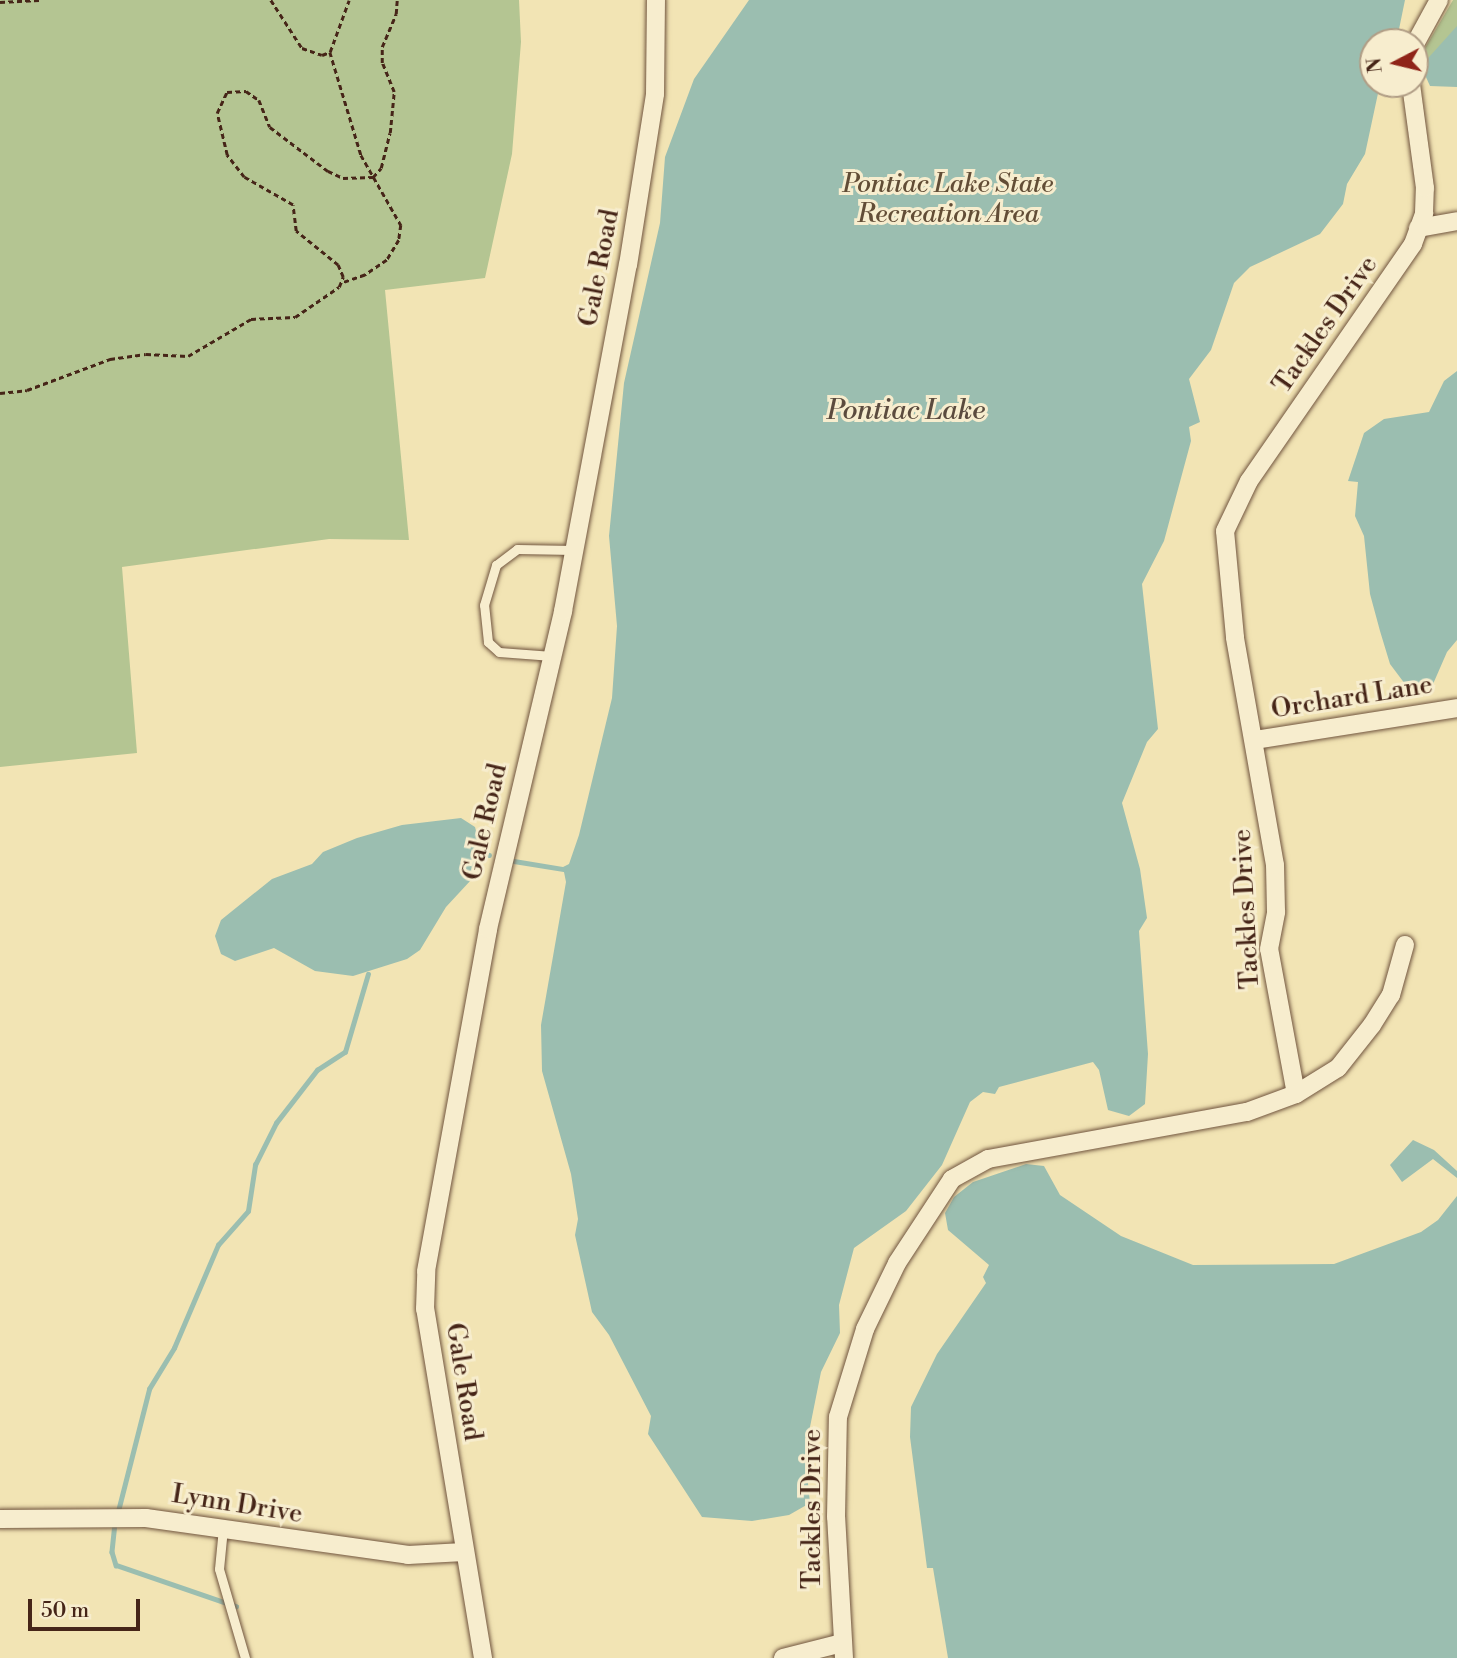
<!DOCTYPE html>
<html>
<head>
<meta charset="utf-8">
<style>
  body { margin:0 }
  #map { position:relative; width:1457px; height:1658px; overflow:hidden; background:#f2e4b4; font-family:"Libre Bodoni",serif }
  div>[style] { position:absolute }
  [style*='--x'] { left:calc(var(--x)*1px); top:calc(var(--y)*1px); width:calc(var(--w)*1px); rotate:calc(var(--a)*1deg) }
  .green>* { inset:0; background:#b4c592 }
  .water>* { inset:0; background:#9bbeb0 }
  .stream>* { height:4.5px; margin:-2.25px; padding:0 2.25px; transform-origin:2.25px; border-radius:2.25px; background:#9bbeb0 }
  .path>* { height:2.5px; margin-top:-1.25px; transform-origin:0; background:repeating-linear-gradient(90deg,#462518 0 5px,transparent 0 8.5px) }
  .roads { filter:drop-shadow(0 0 2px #71553f) drop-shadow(0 0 2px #71553f) }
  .lane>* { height:9px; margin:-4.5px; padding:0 4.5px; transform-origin:4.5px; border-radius:4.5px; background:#f7edce }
  .street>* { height:18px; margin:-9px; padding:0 9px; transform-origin:9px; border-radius:9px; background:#f7edce }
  span { translate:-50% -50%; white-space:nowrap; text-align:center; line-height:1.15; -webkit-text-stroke:6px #f7edce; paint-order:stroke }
  .park-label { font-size:26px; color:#624d36; font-style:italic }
  .street-label { font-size:26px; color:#462518 }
  .water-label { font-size:28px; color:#5b4b3e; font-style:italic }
  .north { position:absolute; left:1359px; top:28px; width:70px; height:70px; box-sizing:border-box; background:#f7edce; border:2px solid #b09d85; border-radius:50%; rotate:263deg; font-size:19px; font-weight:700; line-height:28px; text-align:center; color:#462518 }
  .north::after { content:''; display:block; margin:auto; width:24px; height:32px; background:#8f2418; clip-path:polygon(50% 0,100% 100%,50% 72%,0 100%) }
  .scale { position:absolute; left:28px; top:1599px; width:112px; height:32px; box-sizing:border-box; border:4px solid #462518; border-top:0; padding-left:9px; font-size:21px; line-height:24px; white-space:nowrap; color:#462518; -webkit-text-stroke:5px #f7edce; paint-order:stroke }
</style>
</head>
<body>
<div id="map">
  <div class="green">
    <div style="clip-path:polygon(0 0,519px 0,521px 42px,512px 154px,485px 278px,385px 290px,409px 540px,329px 539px,122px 567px,137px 753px,0 767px)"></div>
    <div style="clip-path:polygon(1453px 0,1457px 0,1457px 70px,1415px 65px)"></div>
  </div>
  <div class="water">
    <div style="clip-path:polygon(749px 0,1405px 0,1397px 39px,1373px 42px,1373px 84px,1380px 84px,1365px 154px,1347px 184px,1343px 204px,1320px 234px,1250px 267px,1234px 283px,1211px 350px,1189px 379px,1200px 422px,1189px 427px,1191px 441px,1164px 541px,1142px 584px,1158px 729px,1147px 742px,1122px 803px,1140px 869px,1147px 918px,1139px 931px,1148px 1054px,1145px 1104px,1129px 1116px,1108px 1110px,1099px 1070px,1093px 1062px,999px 1087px,995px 1094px,983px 1092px,970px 1102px,942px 1165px,906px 1211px,854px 1248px,839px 1305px,840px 1333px,821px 1372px,809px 1432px,805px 1455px,810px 1503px,789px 1515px,752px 1521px,702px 1517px,648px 1434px,651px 1416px,609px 1335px,592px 1312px,575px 1235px,578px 1219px,571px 1174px,542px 1071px,541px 1025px,566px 882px,563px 867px,569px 864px,579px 835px,612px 698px,617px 626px,609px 536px,624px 383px,660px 223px,665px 157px,694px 79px)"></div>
    <div style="clip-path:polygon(1457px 26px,1457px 87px,1430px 86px,1421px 66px)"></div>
    <div style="clip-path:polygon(1457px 371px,1457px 640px,1447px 652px,1430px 691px,1414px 696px,1390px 664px,1380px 631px,1370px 594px,1364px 536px,1355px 516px,1358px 482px,1348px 481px,1364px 433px,1384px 419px,1429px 412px,1444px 381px)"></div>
    <div style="clip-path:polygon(461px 818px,475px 827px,482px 854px,471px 880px,446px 907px,420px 950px,407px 959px,353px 976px,315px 971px,274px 948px,235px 961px,221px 954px,215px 936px,221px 920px,272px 879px,312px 864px,323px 852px,357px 838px,402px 825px)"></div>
    <div style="clip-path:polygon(1413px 1140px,1434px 1150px,1457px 1171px,1457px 1178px,1433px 1159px,1402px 1182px,1390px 1165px)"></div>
    <div style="clip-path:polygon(1026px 1164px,1044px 1166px,1060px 1195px,1121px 1236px,1193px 1265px,1334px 1264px,1421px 1232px,1438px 1220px,1457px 1196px,1457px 1658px,948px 1658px,933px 1568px,927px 1568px,910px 1437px,911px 1407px,937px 1354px,986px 1283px,983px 1277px,989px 1265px,948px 1230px,945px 1213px,954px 1197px,973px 1182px)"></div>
  </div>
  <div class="stream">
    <div style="--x:482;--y:854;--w:7;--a:8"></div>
    <div style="--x:514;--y:861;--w:50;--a:9.3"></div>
    <div style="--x:117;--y:1515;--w:130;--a:-75.7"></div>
    <div style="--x:149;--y:1389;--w:48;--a:-58.6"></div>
    <div style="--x:174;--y:1348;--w:112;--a:-66.9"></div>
    <div style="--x:218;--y:1245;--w:45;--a:-48.6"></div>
    <div style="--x:248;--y:1211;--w:47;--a:-81.3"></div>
    <div style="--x:255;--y:1165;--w:47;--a:-63.4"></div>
    <div style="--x:276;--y:1123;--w:67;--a:-52.3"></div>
    <div style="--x:317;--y:1070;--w:33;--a:-33"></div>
    <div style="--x:345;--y:1052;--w:81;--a:-73.6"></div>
    <div style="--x:115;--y:1523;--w:29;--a:96"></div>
    <div style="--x:112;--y:1552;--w:14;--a:73"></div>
    <div style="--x:116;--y:1565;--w:127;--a:18.9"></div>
  </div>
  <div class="path">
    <div style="--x:271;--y:0;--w:57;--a:57.1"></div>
    <div style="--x:302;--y:48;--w:21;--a:19"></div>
    <div style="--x:322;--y:55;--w:9;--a:-21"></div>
    <div style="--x:330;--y:52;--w:55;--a:-69.9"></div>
    <div style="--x:0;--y:2;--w:39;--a:-3"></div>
    <div style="--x:330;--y:52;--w:108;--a:73.2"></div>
    <div style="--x:361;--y:155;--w:81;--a:60.3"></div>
    <div style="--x:401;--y:225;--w:15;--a:98"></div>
    <div style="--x:399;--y:240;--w:23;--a:121"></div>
    <div style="--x:387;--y:260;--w:27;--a:146"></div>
    <div style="--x:365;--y:275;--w:24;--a:161"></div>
    <div style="--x:0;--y:393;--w:27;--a:-6"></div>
    <div style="--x:27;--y:390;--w:89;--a:-20.5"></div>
    <div style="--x:110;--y:359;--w:36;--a:-8"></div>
    <div style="--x:146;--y:354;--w:42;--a:2.7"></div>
    <div style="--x:188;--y:356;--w:73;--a:-30.4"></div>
    <div style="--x:251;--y:319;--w:44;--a:-2.6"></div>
    <div style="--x:295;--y:317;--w:53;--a:-34.3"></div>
    <div style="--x:339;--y:287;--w:11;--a:-68"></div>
    <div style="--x:343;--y:277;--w:13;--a:-113"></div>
    <div style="--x:338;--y:265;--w:54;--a:-141"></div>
    <div style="--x:296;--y:231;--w:26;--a:-97"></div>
    <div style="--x:293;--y:205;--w:56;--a:-150.3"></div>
    <div style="--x:244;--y:177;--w:28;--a:-128"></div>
    <div style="--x:227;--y:155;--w:43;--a:-103.4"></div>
    <div style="--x:217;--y:113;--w:23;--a:-65"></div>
    <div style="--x:227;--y:92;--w:19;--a:-3"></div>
    <div style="--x:246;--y:91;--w:16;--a:35"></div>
    <div style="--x:259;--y:100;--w:29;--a:68"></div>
    <div style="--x:270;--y:127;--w:73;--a:37.2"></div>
    <div style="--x:328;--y:171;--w:17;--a:25"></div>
    <div style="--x:343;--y:178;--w:30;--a:-2"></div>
    <div style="--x:373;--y:177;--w:12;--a:-48"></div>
    <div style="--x:381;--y:168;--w:36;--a:-76"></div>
    <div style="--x:390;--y:133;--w:41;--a:-84.4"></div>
    <div style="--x:394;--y:92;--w:31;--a:-112"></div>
    <div style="--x:382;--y:63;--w:16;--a:-90"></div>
    <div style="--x:382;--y:47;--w:36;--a:-67"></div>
    <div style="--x:396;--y:14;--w:14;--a:-86"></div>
  </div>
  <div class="roads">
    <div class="lane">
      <div style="--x:552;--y:656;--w:53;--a:-175.7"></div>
      <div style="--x:499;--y:652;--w:15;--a:-138"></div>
      <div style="--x:488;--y:642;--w:37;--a:-96"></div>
      <div style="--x:484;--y:605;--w:42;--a:-73.3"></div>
      <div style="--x:496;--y:565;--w:26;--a:-37"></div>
      <div style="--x:517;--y:549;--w:57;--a:1"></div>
      <div style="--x:223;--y:1528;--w:41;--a:95.6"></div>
      <div style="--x:219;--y:1569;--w:93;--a:73.7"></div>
    </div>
    <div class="street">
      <div style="--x:1415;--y:44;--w:50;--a:-61.4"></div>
      <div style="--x:1418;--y:228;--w:40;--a:-10"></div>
      <div style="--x:1255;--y:740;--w:205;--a:-9"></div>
      <div style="--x:1296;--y:1094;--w:147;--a:-100.5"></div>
      <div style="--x:1269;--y:949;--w:38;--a:-79"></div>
      <div style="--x:1276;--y:912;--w:47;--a:-91.2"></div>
      <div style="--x:1275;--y:865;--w:231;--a:-100"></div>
      <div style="--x:1235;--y:637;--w:106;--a:-95.4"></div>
      <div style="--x:1225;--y:531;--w:55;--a:-64.4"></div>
      <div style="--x:1249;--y:481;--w:288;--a:-55.3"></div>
      <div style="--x:1413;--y:244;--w:33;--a:-70"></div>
      <div style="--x:1424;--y:213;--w:25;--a:-88"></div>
      <div style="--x:1425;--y:188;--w:105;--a:-97.7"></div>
      <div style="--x:0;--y:1519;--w:146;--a:-0.4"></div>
      <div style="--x:146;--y:1518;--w:265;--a:8"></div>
      <div style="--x:408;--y:1555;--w:56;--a:-3.1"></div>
      <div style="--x:483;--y:1658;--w:354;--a:-99.4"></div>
      <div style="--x:425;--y:1309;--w:38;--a:-88"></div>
      <div style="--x:426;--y:1271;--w:348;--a:-79.7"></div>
      <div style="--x:488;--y:929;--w:327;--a:-76.7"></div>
      <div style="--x:563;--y:611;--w:352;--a:-79.4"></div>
      <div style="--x:628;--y:265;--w:173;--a:-81"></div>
      <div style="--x:655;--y:94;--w:94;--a:-89.4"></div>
      <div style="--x:783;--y:1658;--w:61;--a:-14.3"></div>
      <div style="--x:844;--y:1658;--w:141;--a:-93.2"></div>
      <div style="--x:836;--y:1517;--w:100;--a:-88.9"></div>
      <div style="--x:838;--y:1417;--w:92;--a:-72.9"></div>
      <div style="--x:865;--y:1329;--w:73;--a:-64.1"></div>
      <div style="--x:897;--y:1263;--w:100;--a:-56.8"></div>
      <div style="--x:952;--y:1179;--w:41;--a:-29.1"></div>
      <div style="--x:988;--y:1159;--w:263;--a:-10.3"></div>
      <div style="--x:1247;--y:1112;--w:52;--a:-20.2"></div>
      <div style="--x:1296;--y:1094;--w:49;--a:-31.8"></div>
      <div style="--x:1338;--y:1068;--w:55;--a:-51.7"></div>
      <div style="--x:1372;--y:1025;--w:36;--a:-58"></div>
      <div style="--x:1391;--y:995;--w:52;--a:-74.4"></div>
    </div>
  </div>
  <div class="park-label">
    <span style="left:948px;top:200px">Pontiac Lake State<br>Recreation Area</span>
  </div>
  <div class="street-label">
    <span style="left:600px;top:268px;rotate:-79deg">Gale Road</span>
    <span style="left:1326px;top:325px;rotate:-55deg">Tackles Drive</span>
    <span style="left:1352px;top:698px;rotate:-9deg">Orchard Lane</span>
    <span style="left:486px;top:822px;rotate:-77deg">Gale Road</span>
    <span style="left:1247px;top:909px;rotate:-93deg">Tackles Drive</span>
    <span style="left:463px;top:1382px;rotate:81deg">Gale Road</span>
    <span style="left:237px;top:1505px;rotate:9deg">Lynn Drive</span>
    <span style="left:813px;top:1509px;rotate:-90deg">Tackles Drive</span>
  </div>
  <div class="water-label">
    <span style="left:906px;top:411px">Pontiac Lake</span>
  </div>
  <div class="north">N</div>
  <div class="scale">50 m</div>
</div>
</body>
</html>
